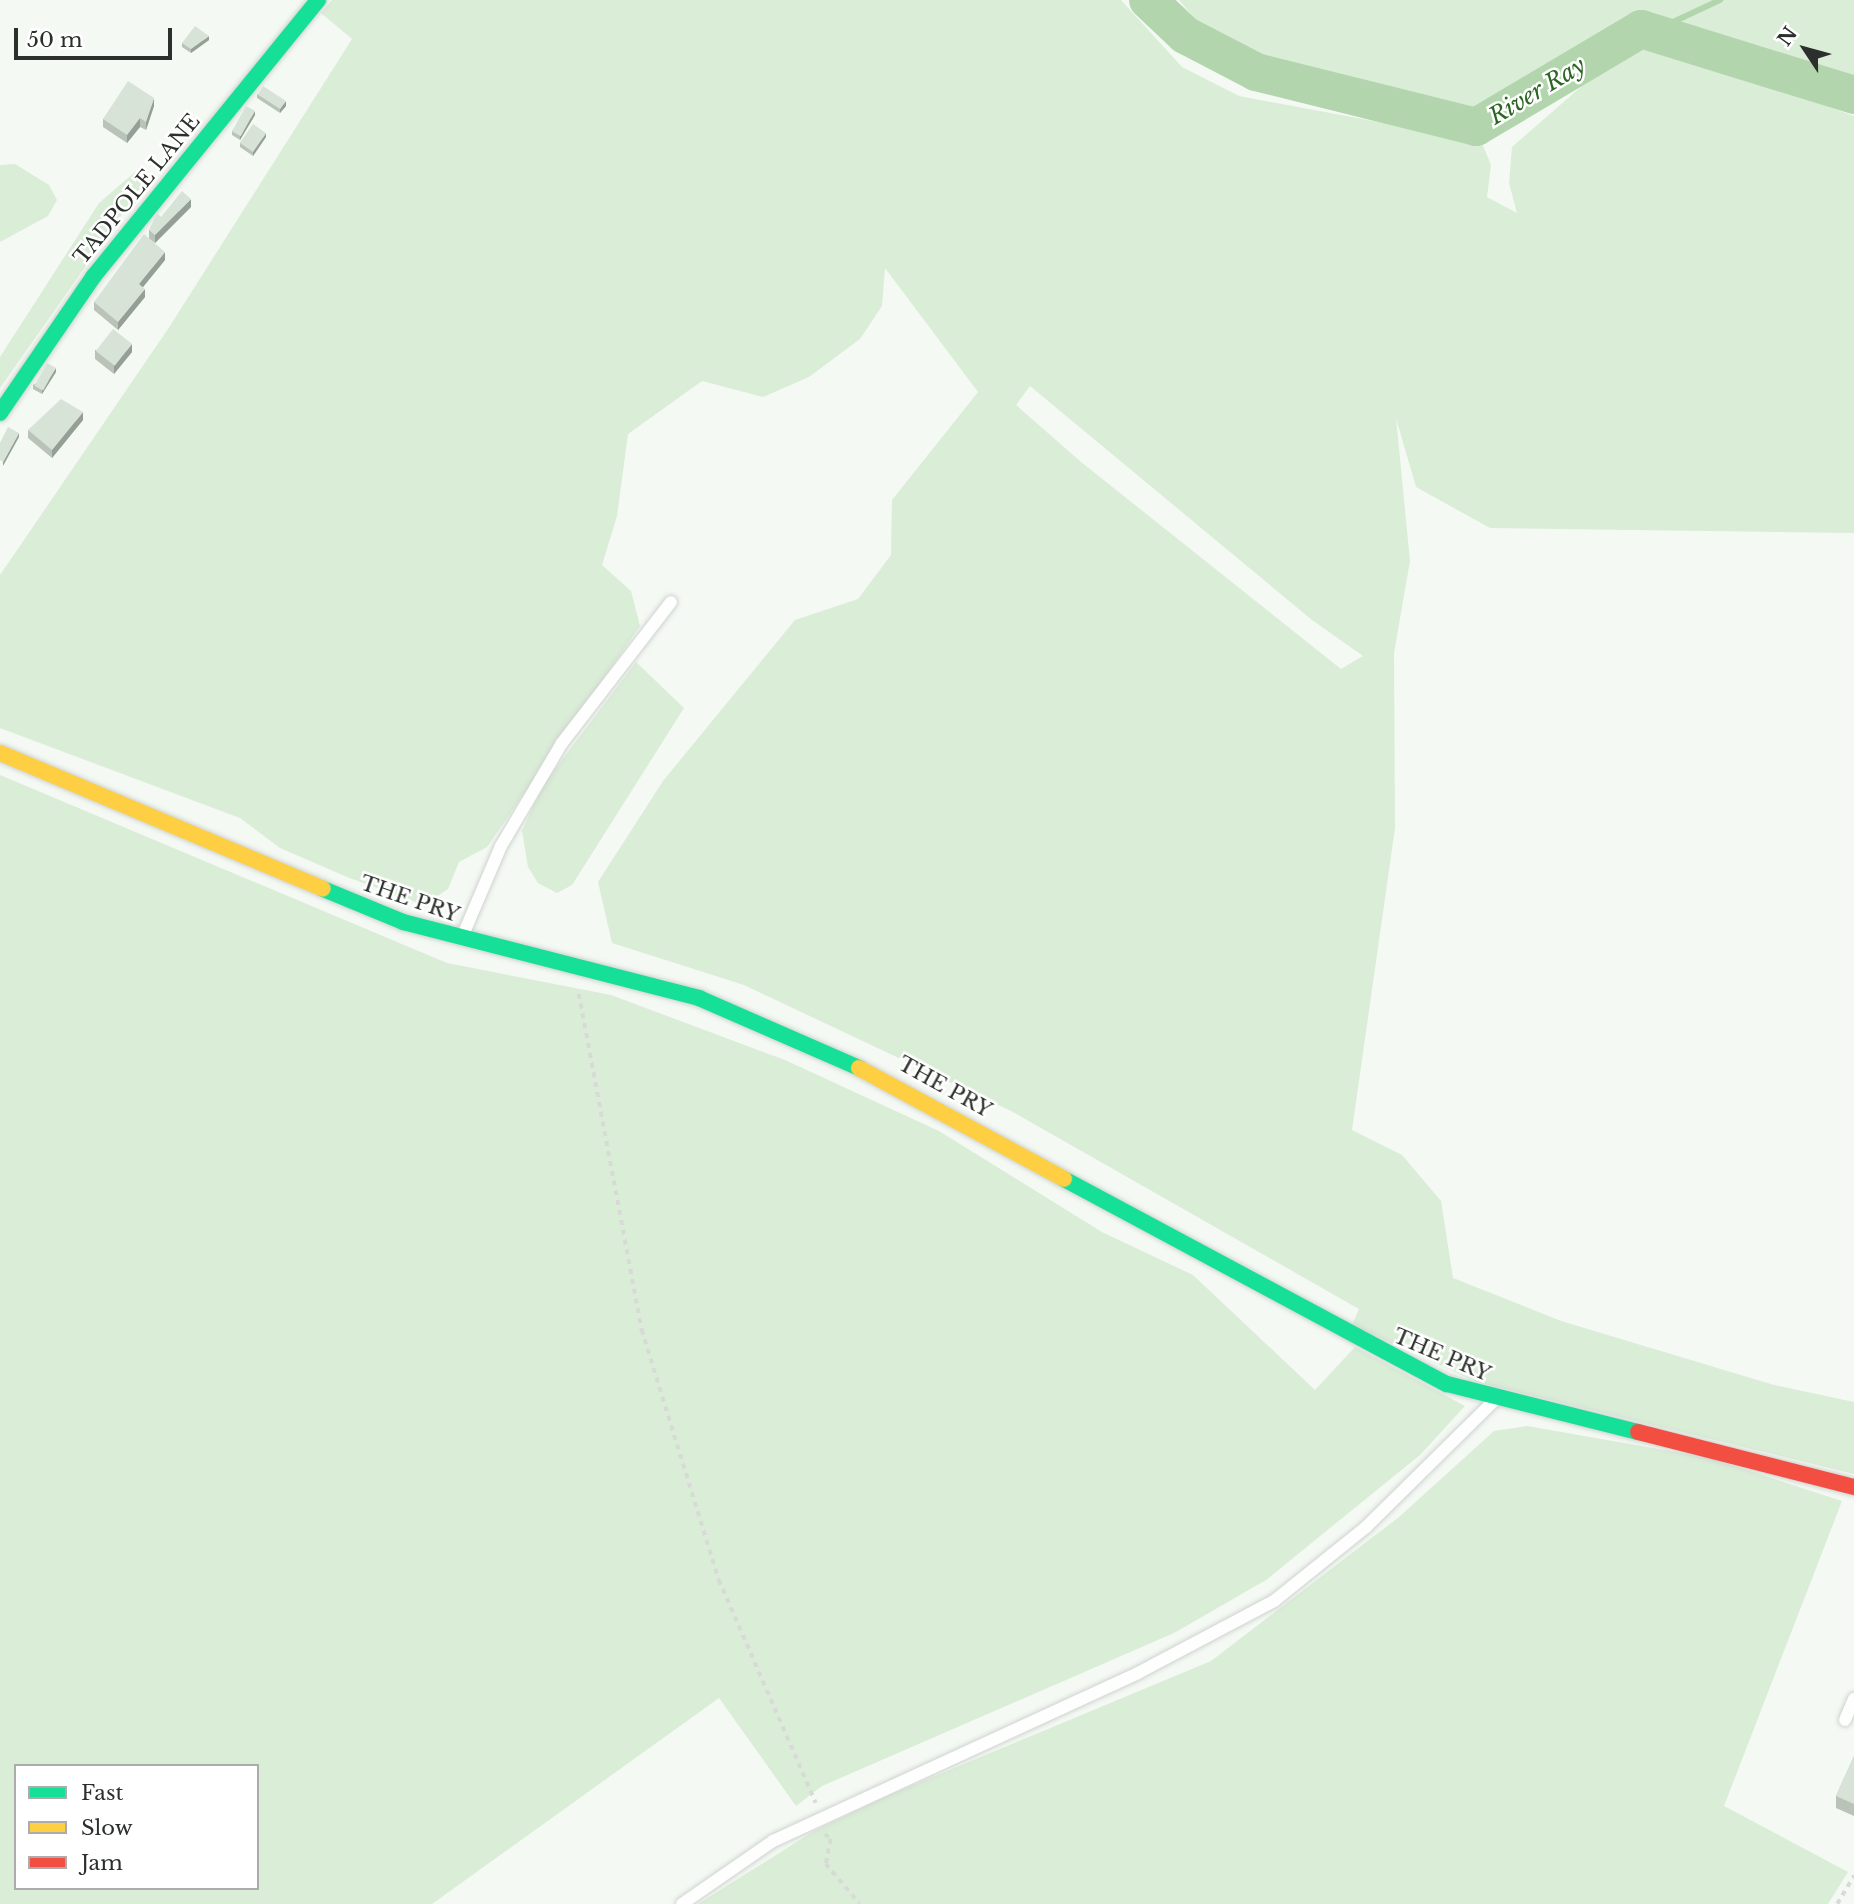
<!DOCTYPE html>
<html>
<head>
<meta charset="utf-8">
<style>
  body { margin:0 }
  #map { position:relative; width:1854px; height:1904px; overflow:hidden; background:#f4f9f4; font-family:"Libre Baskerville",serif }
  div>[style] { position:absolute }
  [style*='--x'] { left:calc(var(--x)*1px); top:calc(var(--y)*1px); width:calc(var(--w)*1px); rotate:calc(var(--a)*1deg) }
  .green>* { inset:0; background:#daedd7 }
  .stream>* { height:6px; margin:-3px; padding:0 3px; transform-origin:3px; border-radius:3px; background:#b3d5ad }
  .river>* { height:38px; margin:-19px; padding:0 19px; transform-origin:19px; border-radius:19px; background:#b3d5ad }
  .path>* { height:3.5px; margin-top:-1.75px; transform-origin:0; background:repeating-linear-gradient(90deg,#d8dad8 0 5px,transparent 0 10px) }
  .roads { filter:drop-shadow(0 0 2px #cfd3cf) drop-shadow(0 0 2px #cfd3cf) }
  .lane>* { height:12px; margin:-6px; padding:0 6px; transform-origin:6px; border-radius:6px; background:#fdfefd }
  .fast>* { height:16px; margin:-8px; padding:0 8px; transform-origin:8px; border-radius:8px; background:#16e098 }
  .slow>* { height:16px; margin:-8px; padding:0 8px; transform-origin:8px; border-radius:8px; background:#ffcf43 }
  .jam>* { height:16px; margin:-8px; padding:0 8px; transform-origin:8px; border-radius:8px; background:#f24e42 }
  .wall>* { inset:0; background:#b9c3b8 }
  .shaded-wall>* { inset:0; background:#969f96 }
  .building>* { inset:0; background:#d7e3d6; transform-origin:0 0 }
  span { translate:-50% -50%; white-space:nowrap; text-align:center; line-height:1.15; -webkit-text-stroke:5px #fff; paint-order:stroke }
  .street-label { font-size:21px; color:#2c302c }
  .water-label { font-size:23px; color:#2a6720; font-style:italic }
  .legend { position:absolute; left:14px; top:1764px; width:245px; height:126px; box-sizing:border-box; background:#fff; border:2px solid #abacab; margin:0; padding:9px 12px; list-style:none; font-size:21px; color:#2c302c }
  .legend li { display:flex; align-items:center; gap:14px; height:35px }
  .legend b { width:35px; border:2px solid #abacab }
  .north { position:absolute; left:1770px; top:14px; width:70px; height:70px; -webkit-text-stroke:5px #fff; paint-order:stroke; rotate:306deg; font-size:19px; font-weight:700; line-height:28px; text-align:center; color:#2c302c }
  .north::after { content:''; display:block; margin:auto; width:24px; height:32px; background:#2c302c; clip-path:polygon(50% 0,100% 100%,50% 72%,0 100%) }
  .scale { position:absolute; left:14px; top:28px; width:158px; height:32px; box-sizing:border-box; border:4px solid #2c302c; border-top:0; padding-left:9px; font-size:21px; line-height:24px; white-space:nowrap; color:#2c302c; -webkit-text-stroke:5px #fff; paint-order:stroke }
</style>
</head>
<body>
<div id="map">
  <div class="green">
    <div style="clip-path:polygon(evenodd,332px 0,1121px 0,1182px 67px,1239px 96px,1481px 141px,1491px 165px,1487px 197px,1517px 213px,1509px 183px,1512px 147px,1622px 51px,1653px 44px,1854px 116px,1854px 533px,1490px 528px,1416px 487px,1396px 418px,1410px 561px,1394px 653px,1395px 828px,1352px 1130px,1402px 1155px,1441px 1201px,1453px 1278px,1561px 1321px,1774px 1385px,1854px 1402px,1854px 1474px,1477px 1382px,1352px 1325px,1359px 1309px,1011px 1111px,744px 985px,612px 943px,598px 882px,663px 781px,795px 620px,858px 599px,891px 555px,892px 500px,978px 392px,885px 268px,882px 306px,860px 339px,809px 377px,763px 397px,702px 381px,628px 434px,617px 516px,602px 565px,631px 591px,640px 626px,487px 847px,459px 862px,448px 889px,434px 898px,421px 904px,347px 877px,280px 848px,240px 818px,0 728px,0 575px,168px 329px,352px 39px,321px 13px,332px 0,1030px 386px,1312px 620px,1363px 656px,1341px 669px,1081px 462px,1016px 405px,1030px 386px)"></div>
    <div style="clip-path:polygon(1179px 0,1854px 0,1854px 84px,1719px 37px,1646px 20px,1473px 116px,1262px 62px,1196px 20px)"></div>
    <div style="clip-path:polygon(15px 164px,49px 185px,57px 200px,48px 216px,0 242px,0 165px)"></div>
    <div style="clip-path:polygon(135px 172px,146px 180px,0 388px,0 357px,99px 203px)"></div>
    <div style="clip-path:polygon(636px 662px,684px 708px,572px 885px,557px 893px,538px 883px,528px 867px,522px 831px,543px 785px)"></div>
    <div style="clip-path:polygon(evenodd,0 775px,447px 963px,611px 995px,785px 1060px,939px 1131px,1102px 1232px,1193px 1275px,1315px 1390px,1355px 1347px,1465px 1406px,1420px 1455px,1266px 1580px,1174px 1633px,822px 1786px,796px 1806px,719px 1698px,432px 1904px,0 1904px,0 775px,16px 1766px,257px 1766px,257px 1888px,16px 1888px,16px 1766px)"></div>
    <div style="clip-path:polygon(1527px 1426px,1710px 1458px,1842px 1501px,1724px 1806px,1848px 1872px,1828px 1904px,698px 1904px,814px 1831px,887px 1796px,1211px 1661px,1399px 1517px,1494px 1431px)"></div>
  </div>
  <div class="stream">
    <div style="--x:1656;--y:30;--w:71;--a:-25.1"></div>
  </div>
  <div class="river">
    <div style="--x:1148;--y:0;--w:51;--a:43.4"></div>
    <div style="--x:1185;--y:35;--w:80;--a:27.5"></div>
    <div style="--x:1256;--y:72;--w:227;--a:14"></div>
    <div style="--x:1476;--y:127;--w:192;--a:-30.7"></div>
    <div style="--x:1641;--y:29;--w:223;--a:17.2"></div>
  </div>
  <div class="path">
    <div style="--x:579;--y:994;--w:342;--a:79.4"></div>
    <div style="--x:642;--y:1330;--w:262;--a:72.9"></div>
    <div style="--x:719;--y:1580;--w:243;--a:66.5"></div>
    <div style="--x:825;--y:1834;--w:8;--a:40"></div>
    <div style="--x:831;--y:1839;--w:25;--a:101"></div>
    <div style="--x:826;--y:1864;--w:52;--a:49.6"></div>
    <div style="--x:1837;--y:1904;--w:33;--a:-59"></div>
  </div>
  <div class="roads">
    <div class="lane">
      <div style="--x:463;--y:935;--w:97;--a:-66.9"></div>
      <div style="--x:501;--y:846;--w:120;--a:-59.4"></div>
      <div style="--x:562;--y:743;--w:178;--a:-52.3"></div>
      <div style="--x:1845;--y:1720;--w:23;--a:-67"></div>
      <div style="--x:682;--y:1904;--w:111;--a:-34.7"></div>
      <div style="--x:773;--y:1841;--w:402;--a:-24.7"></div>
      <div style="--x:1138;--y:1673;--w:154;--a:-27.9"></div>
      <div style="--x:1274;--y:1601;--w:118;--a:-38.8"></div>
      <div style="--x:1366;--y:1527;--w:181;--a:-44.6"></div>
    </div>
    <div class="fast">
      <div style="--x:0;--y:413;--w:165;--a:-55.6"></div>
      <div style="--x:93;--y:277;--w:357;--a:-50.9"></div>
      <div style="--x:323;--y:889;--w:87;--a:22.4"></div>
      <div style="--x:403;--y:922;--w:306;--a:14.4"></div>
      <div style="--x:699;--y:998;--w:175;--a:23.6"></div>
      <div style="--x:1064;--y:1179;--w:434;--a:28.2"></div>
      <div style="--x:1447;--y:1384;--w:197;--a:14.1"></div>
    </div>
    <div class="slow">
      <div style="--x:0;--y:753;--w:350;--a:22.8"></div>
      <div style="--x:859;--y:1068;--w:233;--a:28.4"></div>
    </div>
    <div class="jam">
      <div style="--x:1638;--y:1432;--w:223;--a:14.3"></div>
    </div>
  </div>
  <div class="wall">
    <div style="clip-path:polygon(209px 40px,191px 53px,182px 47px,182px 43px)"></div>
    <div style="clip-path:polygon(257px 94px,286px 106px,280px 113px,257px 98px)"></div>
    <div style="clip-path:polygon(154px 106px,146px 130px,140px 127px,127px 143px,103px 127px,103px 119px)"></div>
    <div style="clip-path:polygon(255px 115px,240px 140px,232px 135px,232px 131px)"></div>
    <div style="clip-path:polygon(266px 137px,253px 156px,240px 147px,240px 143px)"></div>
    <div style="clip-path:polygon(191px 207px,155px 243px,149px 239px,149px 230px,161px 217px)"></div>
    <div style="clip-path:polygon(165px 260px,143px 287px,145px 297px,118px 330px,94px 310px,94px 302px)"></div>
    <div style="clip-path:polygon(95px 350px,132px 352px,114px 374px,95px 359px)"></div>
    <div style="clip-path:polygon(56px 372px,42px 394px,33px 389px,33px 385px)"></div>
    <div style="clip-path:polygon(83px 420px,52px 458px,28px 438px,28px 430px)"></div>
    <div style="clip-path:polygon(1854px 1756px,1854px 1816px,1836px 1808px,1836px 1796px)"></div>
  </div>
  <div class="shaded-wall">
    <div style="clip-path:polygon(209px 36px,209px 40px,191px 53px,191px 49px)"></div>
    <div style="clip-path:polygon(154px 98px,154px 106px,146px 130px,146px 122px)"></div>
    <div style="clip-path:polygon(286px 101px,286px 106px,280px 113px,280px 109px)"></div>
    <div style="clip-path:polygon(255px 111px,255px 115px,240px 140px,240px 136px)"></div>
    <div style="clip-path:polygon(140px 118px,140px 127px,127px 143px,127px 135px)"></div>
    <div style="clip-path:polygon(266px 133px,266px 137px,253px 156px,253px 152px)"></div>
    <div style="clip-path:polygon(191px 199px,191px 207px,155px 243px,155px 235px)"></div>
    <div style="clip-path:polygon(165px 252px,165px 260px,139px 292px,139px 284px)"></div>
    <div style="clip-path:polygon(145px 289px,145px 297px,118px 330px,118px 322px)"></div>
    <div style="clip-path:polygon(132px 344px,132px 352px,114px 374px,114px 366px)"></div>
    <div style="clip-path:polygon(56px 368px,56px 372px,42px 394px,42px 390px)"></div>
    <div style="clip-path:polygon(83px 412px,83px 420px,52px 458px,52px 450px)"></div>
    <div style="clip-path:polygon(19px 433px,19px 437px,3px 466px,3px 462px)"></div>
  </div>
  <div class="building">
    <div style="clip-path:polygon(195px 26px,209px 36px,191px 49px,182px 43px)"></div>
    <div style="clip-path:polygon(128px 81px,154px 98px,146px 122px,140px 118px,127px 135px,103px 119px)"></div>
    <div style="left:263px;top:86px;width:27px;height:10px;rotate:33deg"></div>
    <div style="left:246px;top:106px;width:10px;height:29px;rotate:29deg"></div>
    <div style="left:253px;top:124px;width:16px;height:23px;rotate:35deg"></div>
    <div style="clip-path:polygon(182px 191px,191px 199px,155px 235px,149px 230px,157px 213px,161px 217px)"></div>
    <div style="clip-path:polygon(144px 234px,165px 252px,139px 284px,145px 289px,118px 322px,94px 302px)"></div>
    <div style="left:113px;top:329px;width:24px;height:28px;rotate:38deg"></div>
    <div style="left:47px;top:363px;width:10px;height:26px;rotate:29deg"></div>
    <div style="clip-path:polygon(61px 399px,83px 412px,52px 450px,28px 430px)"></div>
    <div style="clip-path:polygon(8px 427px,19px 433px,3px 462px,0 460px,0 443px)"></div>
    <div style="clip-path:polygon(1854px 1756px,1854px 1804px,1836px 1796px)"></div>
  </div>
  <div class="street-label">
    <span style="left:137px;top:189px;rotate:-51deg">TADPOLE LANE</span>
    <span style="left:410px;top:899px;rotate:19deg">THE PRY</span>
    <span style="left:945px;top:1087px;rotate:29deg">THE PRY</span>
    <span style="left:1442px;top:1355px;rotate:23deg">THE PRY</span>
  </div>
  <div class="water-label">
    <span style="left:1537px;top:91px;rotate:-31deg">River Ray</span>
  </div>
  <ul class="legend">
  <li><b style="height:9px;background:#16e098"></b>Fast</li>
  <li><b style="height:9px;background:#ffcf43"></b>Slow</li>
  <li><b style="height:9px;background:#f24e42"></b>Jam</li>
  </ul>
  <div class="north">N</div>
  <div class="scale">50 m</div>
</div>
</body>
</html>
